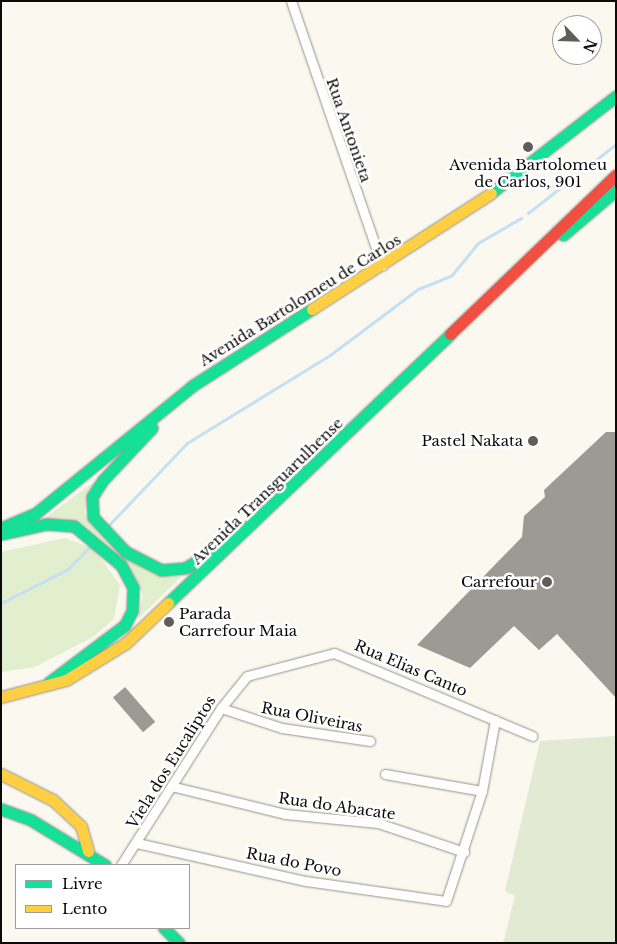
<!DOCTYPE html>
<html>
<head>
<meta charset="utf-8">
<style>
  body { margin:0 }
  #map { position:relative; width:617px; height:944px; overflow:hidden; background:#faf8ef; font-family:"Libre Baskerville",serif }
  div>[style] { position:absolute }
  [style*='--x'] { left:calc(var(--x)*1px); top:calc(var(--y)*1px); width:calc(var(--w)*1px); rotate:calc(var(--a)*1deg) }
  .green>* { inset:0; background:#e1efcf }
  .cemetery>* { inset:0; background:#e3ead4 }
  .stream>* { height:3px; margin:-1.5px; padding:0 1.5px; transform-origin:1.5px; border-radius:1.5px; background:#c6e0f3 }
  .building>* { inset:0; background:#9c9a95; transform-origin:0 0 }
  .roads { filter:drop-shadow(0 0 1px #93928e) drop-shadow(0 0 1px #93928e) }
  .street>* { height:9px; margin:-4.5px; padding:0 4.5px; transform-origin:4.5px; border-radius:4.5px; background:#fefefd }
  .fast>* { height:11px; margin:-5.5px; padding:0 5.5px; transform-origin:5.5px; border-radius:5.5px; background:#16e098 }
  .slow>* { height:11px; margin:-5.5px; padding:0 5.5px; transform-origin:5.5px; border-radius:5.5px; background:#ffcf43 }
  .jam>* { height:11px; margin:-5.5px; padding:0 5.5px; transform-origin:5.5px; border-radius:5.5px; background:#f24e42 }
  .dots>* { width:14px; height:14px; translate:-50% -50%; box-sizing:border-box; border:2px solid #fff; border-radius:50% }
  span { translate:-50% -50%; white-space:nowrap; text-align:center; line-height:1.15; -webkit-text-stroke:5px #fff; paint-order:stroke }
  .street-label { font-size:15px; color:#0b0b0b }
  .poi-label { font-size:15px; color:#0b0b0b }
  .right { translate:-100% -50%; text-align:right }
  .left { translate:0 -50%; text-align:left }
  .frame { position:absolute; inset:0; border:2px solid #0b0b0b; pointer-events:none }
  .legend { position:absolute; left:15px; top:864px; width:175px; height:65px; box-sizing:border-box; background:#fff; border:1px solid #9d9d9d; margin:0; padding:6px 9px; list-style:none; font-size:15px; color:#0b0b0b }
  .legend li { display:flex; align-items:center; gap:10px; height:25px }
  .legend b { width:25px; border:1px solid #9d9d9d }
  .north { position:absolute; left:552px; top:15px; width:50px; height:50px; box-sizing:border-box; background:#fff; border:1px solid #9d9d9d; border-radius:50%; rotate:114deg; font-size:14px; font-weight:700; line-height:20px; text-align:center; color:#0b0b0b }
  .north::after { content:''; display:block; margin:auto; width:18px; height:22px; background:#5f5e5b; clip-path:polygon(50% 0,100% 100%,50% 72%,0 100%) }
</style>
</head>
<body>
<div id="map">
  <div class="green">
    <div style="clip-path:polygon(98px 479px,87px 495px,84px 513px,128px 558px,144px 568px,181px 577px,138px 619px,143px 595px,126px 561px,79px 520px,38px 523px)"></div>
    <div style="clip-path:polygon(65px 538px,94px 549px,120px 585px,114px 619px,93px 637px,35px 667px,1px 672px,1px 552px)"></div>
  </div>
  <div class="cemetery">
    <div style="clip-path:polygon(616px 736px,616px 943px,503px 943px,515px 896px,505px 891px,540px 741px)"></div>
  </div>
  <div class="stream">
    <div style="--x:528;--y:213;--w:112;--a:-38.1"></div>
    <div style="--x:107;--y:527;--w:116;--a:-46.4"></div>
    <div style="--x:187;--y:443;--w:168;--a:-31.6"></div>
    <div style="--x:330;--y:355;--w:110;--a:-36.9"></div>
    <div style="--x:418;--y:289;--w:35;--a:-22"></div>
    <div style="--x:451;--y:276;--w:43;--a:-50.7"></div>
    <div style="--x:478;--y:243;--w:50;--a:-30.2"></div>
    <div style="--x:1;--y:603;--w:75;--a:-26.9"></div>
    <div style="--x:68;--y:569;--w:33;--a:-46"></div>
  </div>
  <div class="building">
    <div style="clip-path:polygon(606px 432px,616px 432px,616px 698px,557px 634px,539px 650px,514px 626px,470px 668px,417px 645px,522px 537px,524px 516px,545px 497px,544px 490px)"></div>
    <div style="left:125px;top:687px;width:46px;height:16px;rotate:49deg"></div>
  </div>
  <div class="roads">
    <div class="street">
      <div style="--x:291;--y:1;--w:280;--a:71"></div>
      <div style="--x:221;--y:708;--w:64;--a:18.2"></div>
      <div style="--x:282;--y:728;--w:89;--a:8.4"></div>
      <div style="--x:385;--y:774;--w:98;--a:9.9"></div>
      <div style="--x:175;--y:787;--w:113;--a:13.8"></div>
      <div style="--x:285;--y:814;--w:93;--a:5.5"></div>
      <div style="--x:378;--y:823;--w:91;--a:18.6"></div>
      <div style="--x:137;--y:843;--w:173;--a:12.7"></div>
      <div style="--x:306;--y:881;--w:141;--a:8.1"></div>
      <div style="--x:446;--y:901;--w:116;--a:-71.9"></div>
      <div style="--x:482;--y:791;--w:72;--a:-79.6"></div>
      <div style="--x:121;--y:865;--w:186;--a:-57.5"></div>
      <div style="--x:221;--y:708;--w:41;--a:-50.9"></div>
      <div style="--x:247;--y:676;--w:90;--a:-14.8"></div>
      <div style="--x:334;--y:653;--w:215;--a:22.7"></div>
    </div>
    <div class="fast">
      <div style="--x:491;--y:193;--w:158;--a:-37.8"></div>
      <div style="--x:563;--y:235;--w:70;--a:-40.3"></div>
      <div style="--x:152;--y:428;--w:71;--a:133.3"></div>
      <div style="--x:103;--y:480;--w:20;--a:123"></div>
      <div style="--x:92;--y:497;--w:20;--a:87"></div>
      <div style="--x:93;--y:517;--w:48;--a:46.7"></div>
      <div style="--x:126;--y:552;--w:39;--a:27"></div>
      <div style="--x:161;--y:570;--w:24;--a:-5"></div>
      <div style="--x:185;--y:568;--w:49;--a:-30.8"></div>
      <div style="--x:1;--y:528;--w:38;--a:-23"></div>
      <div style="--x:36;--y:513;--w:201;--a:-39.1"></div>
      <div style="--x:192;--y:386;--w:143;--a:-32.7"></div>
      <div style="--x:2;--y:534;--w:45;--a:-12.8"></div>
      <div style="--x:46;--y:524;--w:28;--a:4"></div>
      <div style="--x:74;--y:526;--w:61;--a:39.7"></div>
      <div style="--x:121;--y:565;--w:26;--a:62"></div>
      <div style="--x:133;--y:588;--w:23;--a:92"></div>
      <div style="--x:132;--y:611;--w:16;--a:117"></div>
      <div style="--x:125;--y:625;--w:95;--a:143.1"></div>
      <div style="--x:168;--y:603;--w:390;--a:-43.6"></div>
      <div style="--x:1;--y:809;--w:32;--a:20"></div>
      <div style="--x:31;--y:820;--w:87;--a:31.3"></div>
      <div style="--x:164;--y:928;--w:21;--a:45"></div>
    </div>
    <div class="slow">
      <div style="--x:312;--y:309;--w:213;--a:-32.9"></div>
      <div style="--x:1;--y:697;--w:67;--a:-14.7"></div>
      <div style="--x:66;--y:680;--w:70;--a:-31.7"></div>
      <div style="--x:126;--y:643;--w:58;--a:-43.6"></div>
      <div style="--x:1;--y:774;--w:58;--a:26.6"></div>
      <div style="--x:53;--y:800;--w:38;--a:43"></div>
      <div style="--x:81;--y:826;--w:26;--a:74"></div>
    </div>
    <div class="jam">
      <div style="--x:450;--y:334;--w:230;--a:-43.8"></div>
    </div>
  </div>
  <div class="dots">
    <div style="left:528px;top:147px;background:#5f5e5b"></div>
    <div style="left:533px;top:441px;background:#5f5e5b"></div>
    <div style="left:547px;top:582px;background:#5f5e5b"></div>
    <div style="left:169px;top:622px;background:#5f5e5b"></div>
  </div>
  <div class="street-label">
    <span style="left:349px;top:130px;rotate:71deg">Rua Antonieta</span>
    <span style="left:300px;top:300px;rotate:-32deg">Avenida Bartolomeu de Carlos</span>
    <span style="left:267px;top:491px;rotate:-44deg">Avenida Transguarulhense</span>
    <span style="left:411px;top:668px;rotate:23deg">Rua Elias Canto</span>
    <span style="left:312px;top:717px;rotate:11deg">Rua Oliveiras</span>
    <span style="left:171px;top:762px;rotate:-58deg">Viela dos Eucaliptos</span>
    <span style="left:337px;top:806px;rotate:8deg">Rua do Abacate</span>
    <span style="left:294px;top:862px;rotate:11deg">Rua do Povo</span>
  </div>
  <div class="poi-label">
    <span style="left:528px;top:173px">Avenida Bartolomeu<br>de Carlos, 901</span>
    <span class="right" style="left:523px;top:441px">Pastel Nakata</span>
    <span class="right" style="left:537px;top:582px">Carrefour</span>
    <span class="left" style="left:179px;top:622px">Parada<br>Carrefour Maia</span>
  </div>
  <div class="frame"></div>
  <ul class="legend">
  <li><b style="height:6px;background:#16e098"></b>Livre</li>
  <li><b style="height:6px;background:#ffcf43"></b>Lento</li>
  </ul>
  <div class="north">N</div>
</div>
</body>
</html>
